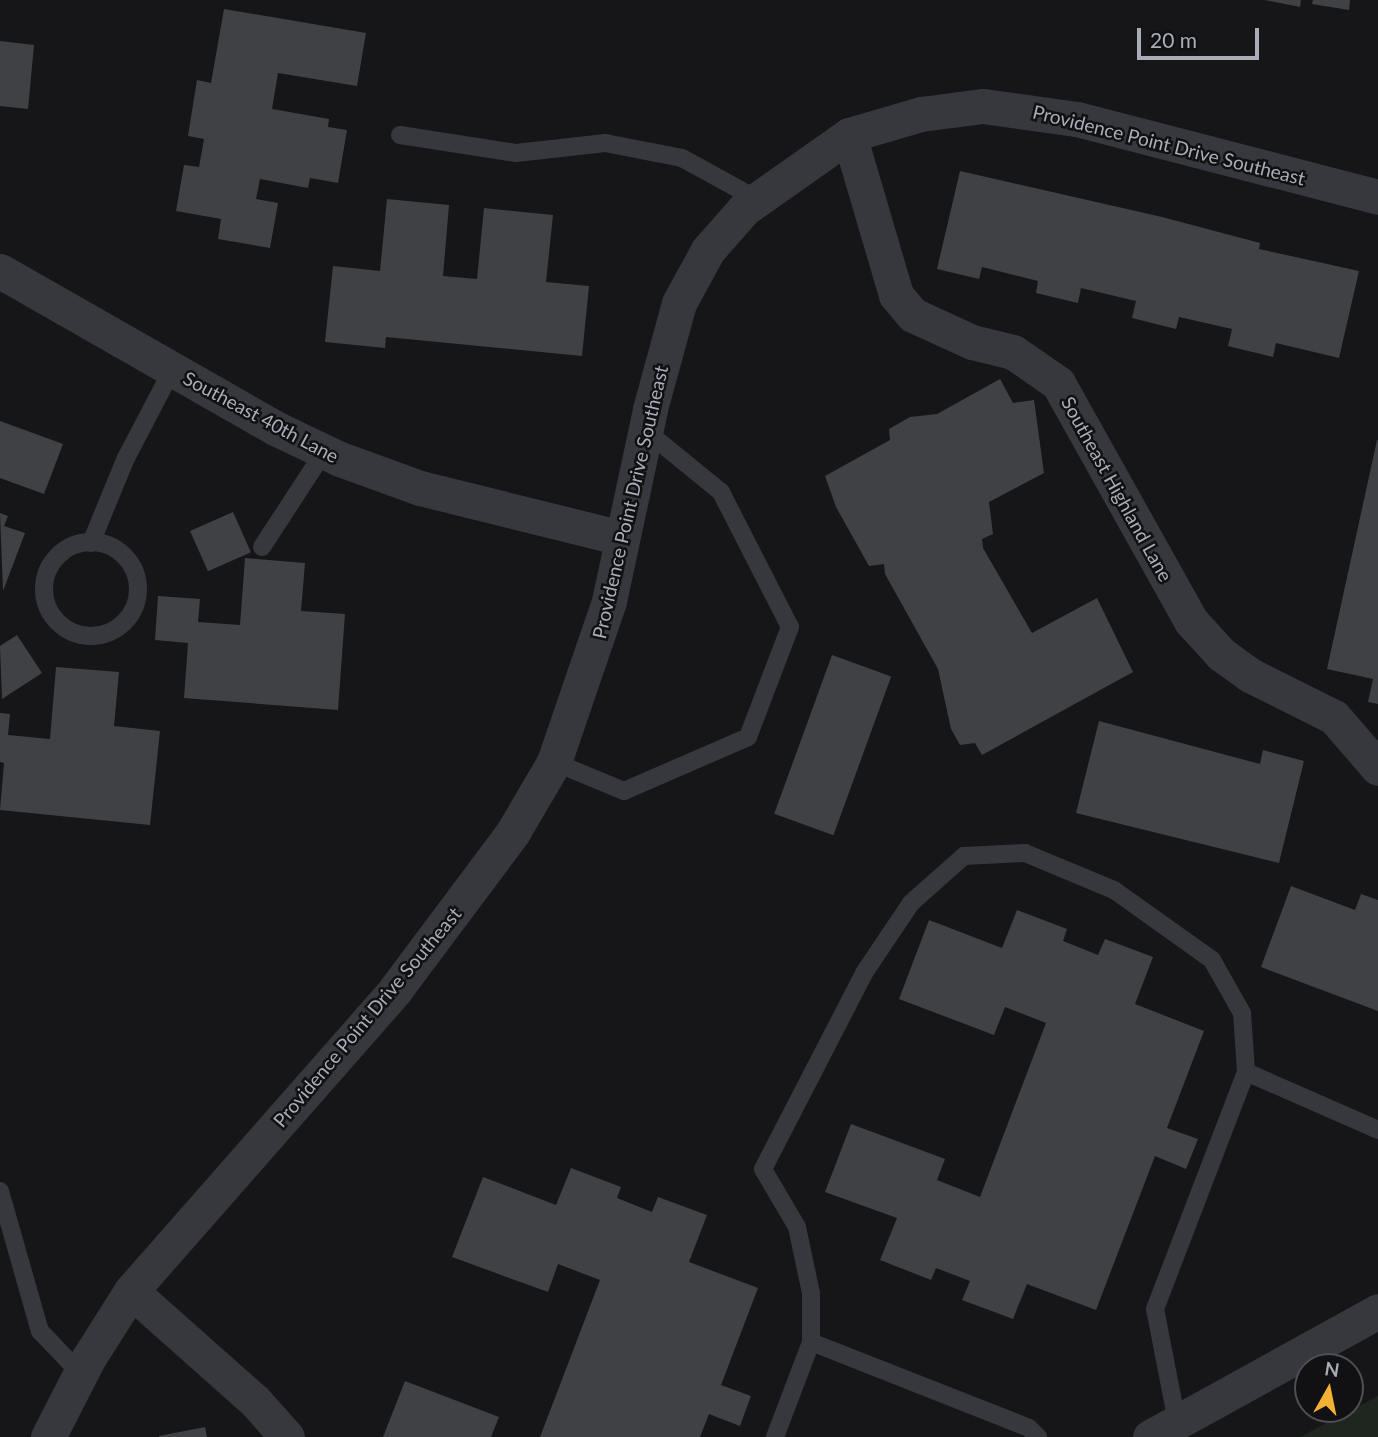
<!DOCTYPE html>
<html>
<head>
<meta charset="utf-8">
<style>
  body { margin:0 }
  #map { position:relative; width:1378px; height:1437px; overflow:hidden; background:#161618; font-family:Lato,sans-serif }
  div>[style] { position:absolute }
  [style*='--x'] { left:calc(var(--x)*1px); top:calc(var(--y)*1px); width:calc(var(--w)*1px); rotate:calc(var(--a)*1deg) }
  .green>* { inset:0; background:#1e261f }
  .building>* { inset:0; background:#404145; transform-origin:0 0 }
  .lane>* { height:18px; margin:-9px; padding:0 9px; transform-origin:9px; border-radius:9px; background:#37383d }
  .lane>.ring { margin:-9px; padding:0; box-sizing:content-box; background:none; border:18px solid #37383d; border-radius:50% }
  .street>* { height:35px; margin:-17.5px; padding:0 17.5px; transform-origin:17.5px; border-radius:17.5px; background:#37383d }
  span { translate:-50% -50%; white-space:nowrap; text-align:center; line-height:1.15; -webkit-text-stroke:5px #111113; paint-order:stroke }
  .street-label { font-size:19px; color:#a8adb8 }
  .north { position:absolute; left:1294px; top:1353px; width:70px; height:70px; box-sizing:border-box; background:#111113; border:2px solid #4d4f55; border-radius:50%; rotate:9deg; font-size:19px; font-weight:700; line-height:28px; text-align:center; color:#a8adb8 }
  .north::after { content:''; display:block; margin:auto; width:24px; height:32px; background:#f2b134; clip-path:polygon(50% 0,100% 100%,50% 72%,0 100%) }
  .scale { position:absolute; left:1137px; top:28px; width:122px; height:32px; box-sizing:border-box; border:4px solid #a8adb8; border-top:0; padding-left:9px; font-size:21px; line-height:24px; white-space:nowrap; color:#a8adb8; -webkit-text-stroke:5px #111113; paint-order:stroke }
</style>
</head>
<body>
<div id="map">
  <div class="green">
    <div style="clip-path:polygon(1378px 1396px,1378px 1437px,1300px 1437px)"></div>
  </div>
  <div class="building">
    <div style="clip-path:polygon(1265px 0,1301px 0,1300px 7px)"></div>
    <div style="clip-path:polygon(1313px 0,1350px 0,1349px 10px,1312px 4px)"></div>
    <div style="clip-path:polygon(224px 9px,366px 33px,357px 86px,278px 73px,272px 109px,329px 119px,328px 127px,347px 130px,338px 183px,310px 178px,308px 188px,260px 179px,256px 199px,278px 203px,270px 248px,218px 239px,221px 219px,176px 211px,184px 165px,199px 167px,204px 139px,188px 136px,197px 80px,211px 83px)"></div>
    <div style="clip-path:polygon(0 41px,34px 45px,28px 109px,0 106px)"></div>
    <div style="clip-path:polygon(960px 171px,1162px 217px,1260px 243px,1259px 249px,1359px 271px,1339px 358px,1276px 343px,1273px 357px,1228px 346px,1232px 329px,1179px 317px,1176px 329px,1132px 318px,1136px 301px,1081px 288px,1078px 303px,1036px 293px,1038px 281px,982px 267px,979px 279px,937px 269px)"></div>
    <div style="clip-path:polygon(387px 199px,449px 205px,443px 276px,477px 279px,484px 208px,553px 215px,546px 282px,589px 286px,582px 356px,386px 337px,385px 348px,325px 342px,333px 266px,380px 271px)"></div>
    <div style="clip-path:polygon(1000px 379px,1013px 403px,1034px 400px,1044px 473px,989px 502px,993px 534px,982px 539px,983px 548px,1032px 633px,1097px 598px,1133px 672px,982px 755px,975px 743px,960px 745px,951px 729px,938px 669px,885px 574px,884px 564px,869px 566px,836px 507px,825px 476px,890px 440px,889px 429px,910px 417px,937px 414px)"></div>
    <div style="clip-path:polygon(0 421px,63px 444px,44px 494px,0 478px)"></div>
    <div style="clip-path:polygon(1377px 440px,1378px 440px,1378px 704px,1368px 702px,1373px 679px,1327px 669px)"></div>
    <div style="left:233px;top:512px;width:44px;height:47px;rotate:66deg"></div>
    <div style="clip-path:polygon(0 513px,8px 516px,4px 526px,25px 533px,3px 591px)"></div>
    <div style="clip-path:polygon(245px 558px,305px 563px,301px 611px,345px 614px,338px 710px,184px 698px,188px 643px,155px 640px,158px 596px,200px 599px,198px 622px,240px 625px)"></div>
    <div style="clip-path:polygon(17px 635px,42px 673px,2px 699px,0 646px)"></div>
    <div style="left:832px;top:655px;width:63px;height:169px;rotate:20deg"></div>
    <div style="clip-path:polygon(56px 667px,119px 672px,114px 726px,160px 731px,150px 825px,0 810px,4px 763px,0 762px,0 713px,10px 714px,8px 735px,50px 739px)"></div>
    <div style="clip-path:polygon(1099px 721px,1260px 764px,1263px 750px,1304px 761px,1279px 863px,1076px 813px)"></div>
    <div style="clip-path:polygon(1291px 886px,1355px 910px,1361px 894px,1378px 900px,1378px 1011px,1261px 967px)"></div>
    <div style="clip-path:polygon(1017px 910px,1067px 929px,1063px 941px,1098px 955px,1105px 939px,1153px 957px,1135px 1004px,1204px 1031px,1167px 1128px,1198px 1139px,1186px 1169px,1155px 1156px,1096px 1310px,1027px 1284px,1013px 1319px,962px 1300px,970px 1281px,936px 1268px,931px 1280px,880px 1260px,897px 1218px,825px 1192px,851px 1124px,945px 1159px,937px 1180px,980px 1197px,1046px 1023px,1005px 1007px,994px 1035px,899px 999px,929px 920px,1002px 948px)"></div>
    <div style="clip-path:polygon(571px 1168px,621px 1187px,617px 1198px,652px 1212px,658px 1197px,707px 1215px,689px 1262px,758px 1288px,721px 1385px,751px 1396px,740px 1426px,709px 1414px,700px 1437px,540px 1437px,600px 1280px,558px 1264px,548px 1292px,452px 1257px,483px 1177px,556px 1205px)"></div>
    <div style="clip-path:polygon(405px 1381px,499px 1417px,491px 1437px,383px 1437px)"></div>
    <div style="clip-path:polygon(205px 1427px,207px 1437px,159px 1437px,159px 1436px)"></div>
  </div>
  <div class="lane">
    <div style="--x:400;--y:135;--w:117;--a:8.8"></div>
    <div style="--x:516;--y:153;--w:90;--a:-6.4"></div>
    <div style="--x:605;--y:143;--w:78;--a:11"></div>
    <div style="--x:682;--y:158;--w:85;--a:28.7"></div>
    <div class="ring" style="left:44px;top:542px;width:76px;height:76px"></div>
    <div style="--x:91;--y:543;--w:90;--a:-67.7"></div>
    <div style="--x:125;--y:460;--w:102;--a:-62.4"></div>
    <div style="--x:262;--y:547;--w:113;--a:-56.9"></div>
    <div style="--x:554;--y:762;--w:76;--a:22.5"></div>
    <div style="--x:624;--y:791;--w:135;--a:-23.5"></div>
    <div style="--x:748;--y:737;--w:118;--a:-69.1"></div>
    <div style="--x:790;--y:627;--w:152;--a:-117.1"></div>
    <div style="--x:721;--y:492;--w:97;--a:-140.9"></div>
    <div style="--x:0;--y:1191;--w:146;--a:74.1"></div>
    <div style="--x:40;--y:1331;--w:58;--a:46.4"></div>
    <div style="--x:811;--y:1342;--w:49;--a:-90"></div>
    <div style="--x:811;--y:1293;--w:67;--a:-102"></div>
    <div style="--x:797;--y:1227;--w:67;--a:-120.4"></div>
    <div style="--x:763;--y:1169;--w:220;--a:-62.7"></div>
    <div style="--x:864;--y:973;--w:84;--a:-56.1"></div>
    <div style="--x:911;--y:903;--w:71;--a:-41.6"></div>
    <div style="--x:964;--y:856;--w:61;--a:-2.8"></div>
    <div style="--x:1025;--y:853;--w:96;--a:22.6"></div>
    <div style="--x:1114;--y:890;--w:120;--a:35.5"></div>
    <div style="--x:1212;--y:960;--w:61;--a:60.5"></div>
    <div style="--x:1242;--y:1013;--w:59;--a:86.1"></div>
    <div style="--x:1177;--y:1422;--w:115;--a:-101"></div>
    <div style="--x:1155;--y:1309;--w:254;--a:-69"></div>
    <div style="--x:1246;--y:1072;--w:144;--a:23.7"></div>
    <div style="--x:775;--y:1437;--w:102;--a:-69.2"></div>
    <div style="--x:811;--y:1342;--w:234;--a:21.5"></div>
    <div style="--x:1029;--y:1428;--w:13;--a:45"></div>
  </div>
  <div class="street">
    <div style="--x:849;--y:135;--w:167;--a:73.6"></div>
    <div style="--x:896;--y:295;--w:26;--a:50"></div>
    <div style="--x:913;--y:315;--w:65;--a:24.6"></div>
    <div style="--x:972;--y:342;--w:42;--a:13.7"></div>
    <div style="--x:1013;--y:352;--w:55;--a:34.6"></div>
    <div style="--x:1058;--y:383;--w:273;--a:60.8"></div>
    <div style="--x:1191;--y:621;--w:45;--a:47.7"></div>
    <div style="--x:1221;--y:654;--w:36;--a:36"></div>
    <div style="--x:1250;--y:675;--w:94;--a:26.6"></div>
    <div style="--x:1334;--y:717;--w:67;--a:49.2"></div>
    <div style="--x:0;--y:271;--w:317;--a:29.7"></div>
    <div style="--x:275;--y:428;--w:72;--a:25.5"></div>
    <div style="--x:340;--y:459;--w:85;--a:19.9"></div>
    <div style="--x:420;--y:488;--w:208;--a:13.9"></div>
    <div style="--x:131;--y:1291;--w:166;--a:41.6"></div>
    <div style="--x:255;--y:1401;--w:48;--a:48.4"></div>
    <div style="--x:48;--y:1437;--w:88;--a:-62.9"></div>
    <div style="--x:88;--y:1359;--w:80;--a:-57.7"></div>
    <div style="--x:131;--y:1291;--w:400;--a:-48.7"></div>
    <div style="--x:395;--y:990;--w:197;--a:-53.2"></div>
    <div style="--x:513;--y:832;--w:81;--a:-59.6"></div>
    <div style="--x:554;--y:762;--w:170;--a:-71.1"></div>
    <div style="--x:609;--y:601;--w:196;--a:-77.9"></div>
    <div style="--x:650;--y:409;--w:110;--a:-74.7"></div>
    <div style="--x:679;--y:303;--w:60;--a:-61.3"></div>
    <div style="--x:708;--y:250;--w:55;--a:-48.7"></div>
    <div style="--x:744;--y:209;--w:128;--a:-35.2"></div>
    <div style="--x:849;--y:135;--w:75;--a:-16.3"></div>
    <div style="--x:921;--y:114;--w:63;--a:-7.4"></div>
    <div style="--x:983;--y:106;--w:95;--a:7.9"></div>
    <div style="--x:1077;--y:119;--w:311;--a:14.5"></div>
    <div style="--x:1150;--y:1437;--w:260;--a:-28.9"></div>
  </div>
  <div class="street-label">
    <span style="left:1169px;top:145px;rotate:14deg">Providence Point Drive Southeast</span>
    <span style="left:261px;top:417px;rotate:28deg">Southeast 40th Lane</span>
    <span style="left:1117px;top:489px;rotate:61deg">Southeast Highland Lane</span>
    <span style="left:630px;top:502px;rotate:-77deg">Providence Point Drive Southeast</span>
    <span style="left:367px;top:1017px;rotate:-50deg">Providence Point Drive Southeast</span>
  </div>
  <div class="north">N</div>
  <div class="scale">20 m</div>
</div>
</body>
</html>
